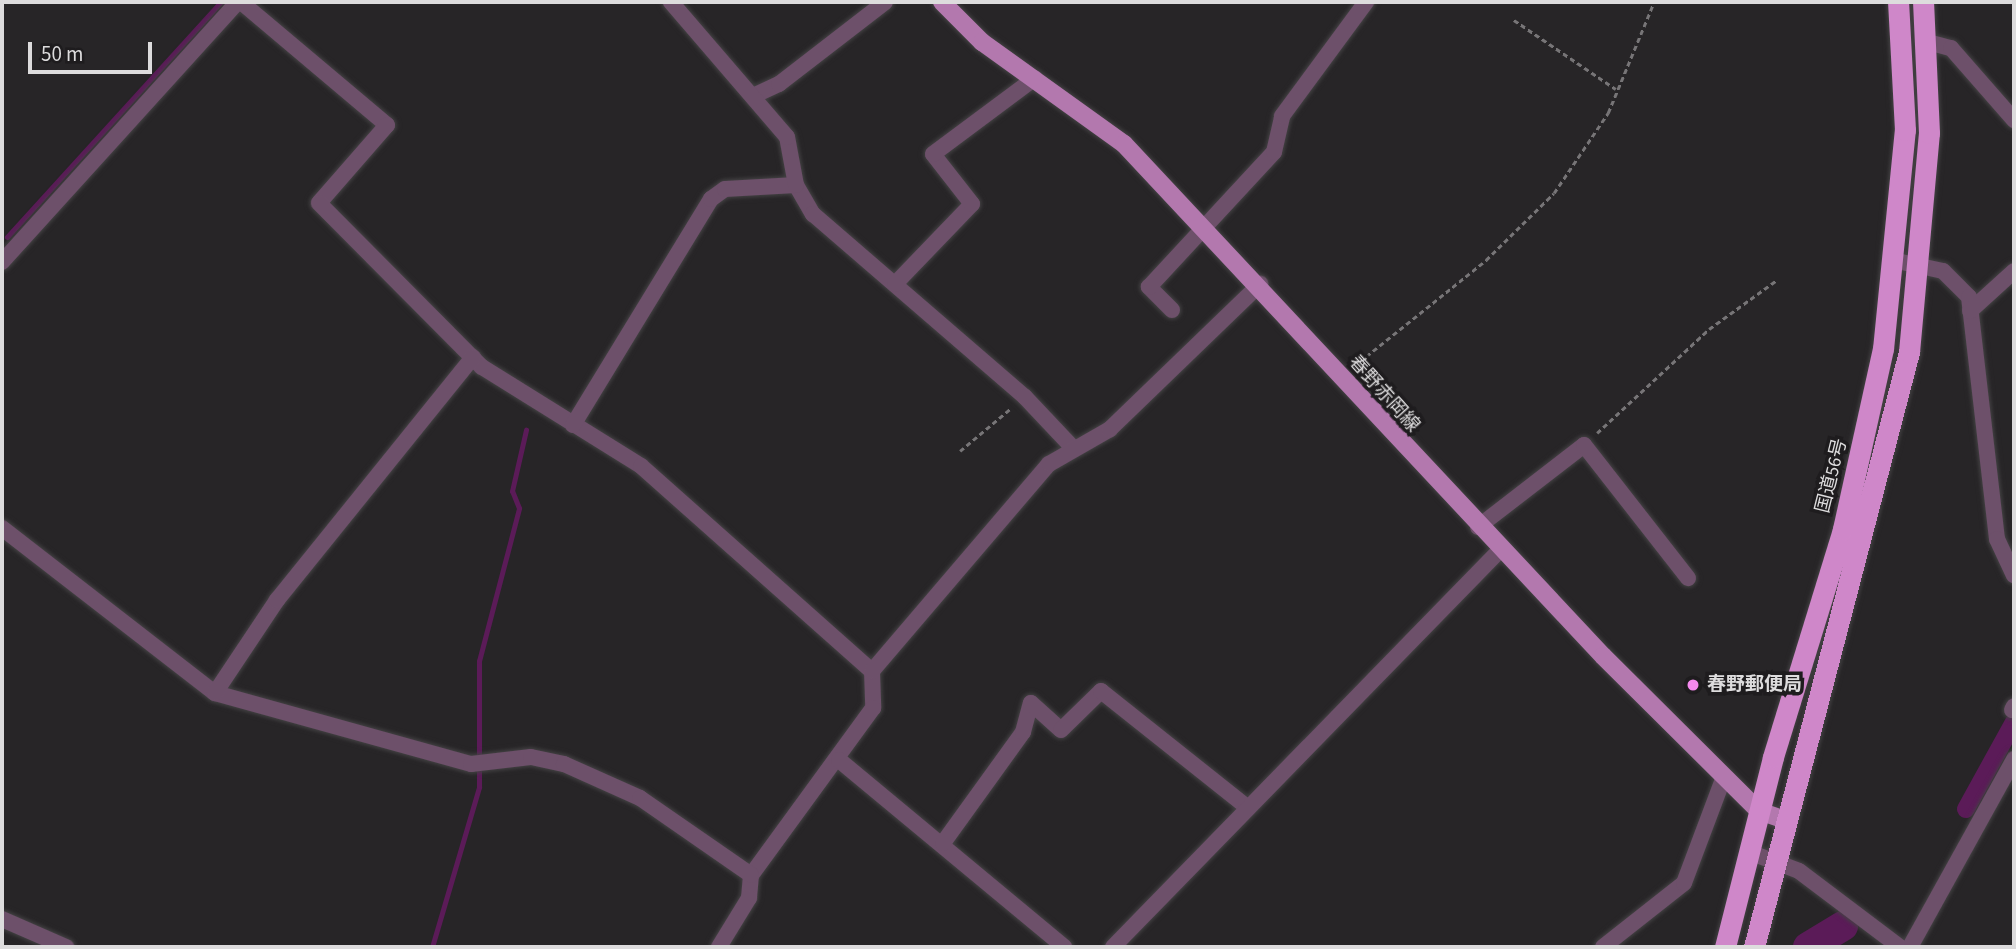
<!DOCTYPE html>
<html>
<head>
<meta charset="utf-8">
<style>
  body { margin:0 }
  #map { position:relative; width:2016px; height:949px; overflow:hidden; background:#272527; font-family:"Source Sans 3","Noto Sans JP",sans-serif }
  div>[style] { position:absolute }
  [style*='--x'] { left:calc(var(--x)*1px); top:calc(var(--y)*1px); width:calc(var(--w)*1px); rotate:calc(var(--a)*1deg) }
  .stream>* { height:5px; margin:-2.5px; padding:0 2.5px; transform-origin:2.5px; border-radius:2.5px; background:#5b1b58 }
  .canal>* { height:18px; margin:-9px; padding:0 9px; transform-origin:9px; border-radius:9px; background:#5b1b58 }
  .river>* { height:30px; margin:-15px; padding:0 15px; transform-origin:15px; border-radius:15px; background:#5b1b58 }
  .path>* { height:2.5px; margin-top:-1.25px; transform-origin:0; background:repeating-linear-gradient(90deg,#777577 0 5px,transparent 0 8.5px) }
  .roads { filter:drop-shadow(0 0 2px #444244) drop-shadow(0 0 2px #444244) }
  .street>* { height:16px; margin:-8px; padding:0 8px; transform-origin:8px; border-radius:8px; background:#6d506a }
  .primary>* { height:18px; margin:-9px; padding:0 9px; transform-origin:9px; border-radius:9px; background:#b378ae }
  .highway>* { height:21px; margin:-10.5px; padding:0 10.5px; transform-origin:10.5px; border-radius:10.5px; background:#cf87c9 }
  .dots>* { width:19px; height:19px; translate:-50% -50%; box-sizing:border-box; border:4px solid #1e1c1e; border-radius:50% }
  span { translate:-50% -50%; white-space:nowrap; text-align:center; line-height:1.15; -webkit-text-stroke:7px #1e1c1e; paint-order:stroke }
  .street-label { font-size:19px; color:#dddcdd }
  .poi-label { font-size:19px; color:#dddcdd; font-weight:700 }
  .left { translate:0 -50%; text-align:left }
  .frame { position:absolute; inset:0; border:4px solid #dddcdd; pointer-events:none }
  .scale { position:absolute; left:28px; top:42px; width:124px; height:32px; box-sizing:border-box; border:4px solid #dddcdd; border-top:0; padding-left:9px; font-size:21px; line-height:24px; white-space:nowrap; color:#dddcdd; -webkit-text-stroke:5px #1e1c1e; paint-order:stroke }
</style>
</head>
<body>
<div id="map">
  <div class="stream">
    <div style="--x:7;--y:237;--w:318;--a:-47.7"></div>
    <div style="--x:432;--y:947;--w:167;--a:-73.6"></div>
    <div style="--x:479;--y:787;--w:126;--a:-90"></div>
    <div style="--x:479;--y:661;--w:158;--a:-75.3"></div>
    <div style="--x:519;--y:508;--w:18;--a:-112"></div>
    <div style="--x:512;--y:491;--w:63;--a:-77.1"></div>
  </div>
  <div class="canal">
    <div style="--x:1966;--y:809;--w:99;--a:-61.1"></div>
  </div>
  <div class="river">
    <div style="--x:1808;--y:947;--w:41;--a:-31"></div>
  </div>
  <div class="path">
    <div style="--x:1514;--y:20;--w:123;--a:34.1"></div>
    <div style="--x:1353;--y:367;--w:171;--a:-38.8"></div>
    <div style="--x:1486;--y:260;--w:95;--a:-44.6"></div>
    <div style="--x:1554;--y:193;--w:97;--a:-56"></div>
    <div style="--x:1608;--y:113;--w:120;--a:-67.5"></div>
    <div style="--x:1597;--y:433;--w:153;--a:-42.9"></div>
    <div style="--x:1709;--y:329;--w:84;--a:-35.8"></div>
    <div style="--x:960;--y:451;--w:67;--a:-40.1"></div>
  </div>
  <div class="roads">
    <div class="street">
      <div style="--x:241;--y:2;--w:191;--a:40.1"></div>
      <div style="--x:387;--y:125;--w:103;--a:131.1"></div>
      <div style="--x:319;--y:203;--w:231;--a:45.2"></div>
      <div style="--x:482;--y:367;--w:187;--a:31.9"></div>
      <div style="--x:641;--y:466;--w:309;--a:41.6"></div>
      <div style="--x:872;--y:671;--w:37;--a:88"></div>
      <div style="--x:873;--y:708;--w:207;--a:126.1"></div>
      <div style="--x:751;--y:875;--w:23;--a:95"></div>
      <div style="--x:749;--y:898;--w:57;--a:121.5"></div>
      <div style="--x:1924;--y:41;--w:28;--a:15"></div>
      <div style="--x:1951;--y:48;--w:96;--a:48.8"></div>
      <div style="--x:753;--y:96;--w:29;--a:-25"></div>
      <div style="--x:779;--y:84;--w:134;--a:-37.7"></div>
      <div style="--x:796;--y:185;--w:34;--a:60"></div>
      <div style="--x:813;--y:214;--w:280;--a:40.8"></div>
      <div style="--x:1025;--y:397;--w:71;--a:46.7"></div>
      <div style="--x:1897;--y:261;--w:47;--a:12.3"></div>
      <div style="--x:1943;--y:271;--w:37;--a:45"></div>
      <div style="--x:1969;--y:297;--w:244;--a:83.4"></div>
      <div style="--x:1997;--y:539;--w:40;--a:65"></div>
      <div style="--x:2;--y:262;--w:351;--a:-47.8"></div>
      <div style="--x:895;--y:284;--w:111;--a:-46.1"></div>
      <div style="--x:972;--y:204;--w:63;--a:-128"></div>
      <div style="--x:933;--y:154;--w:127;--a:-36.7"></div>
      <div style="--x:1172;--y:310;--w:33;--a:-135"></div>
      <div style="--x:1149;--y:287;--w:184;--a:-47.2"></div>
      <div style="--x:1274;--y:152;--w:37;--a:-77"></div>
      <div style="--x:1282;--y:116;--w:142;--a:-53.6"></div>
      <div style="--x:1970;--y:311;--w:59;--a:-42.3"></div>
      <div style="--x:573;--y:425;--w:265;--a:-58.6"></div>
      <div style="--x:711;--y:199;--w:17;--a:-36"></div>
      <div style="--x:725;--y:189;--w:71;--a:-3.2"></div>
      <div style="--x:796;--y:185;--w:49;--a:-100.6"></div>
      <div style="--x:787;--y:137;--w:178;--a:-130.7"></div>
      <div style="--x:1478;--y:527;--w:134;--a:-37.7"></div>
      <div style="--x:1584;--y:445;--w:169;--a:52"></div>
      <div style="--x:2;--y:528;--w:269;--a:37.8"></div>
      <div style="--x:215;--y:693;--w:266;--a:15.5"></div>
      <div style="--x:471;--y:764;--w:60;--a:-6.7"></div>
      <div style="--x:531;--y:757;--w:34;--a:12"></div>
      <div style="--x:564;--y:764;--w:83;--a:24.1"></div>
      <div style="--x:640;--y:798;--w:135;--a:34.7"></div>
      <div style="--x:872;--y:671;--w:272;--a:-49.5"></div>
      <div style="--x:1049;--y:464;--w:70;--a:-29.8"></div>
      <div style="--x:1110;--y:429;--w:209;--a:-44"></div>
      <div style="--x:215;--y:693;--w:112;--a:-56.3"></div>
      <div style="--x:277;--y:600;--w:312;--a:-51.1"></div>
      <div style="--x:2012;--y:710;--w:4;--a:-63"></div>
      <div style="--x:839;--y:760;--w:293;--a:39.7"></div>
      <div style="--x:943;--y:843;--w:137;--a:-54.2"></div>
      <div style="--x:1023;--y:732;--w:30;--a:-75"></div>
      <div style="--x:1031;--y:703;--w:40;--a:42"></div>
      <div style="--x:1061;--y:730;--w:56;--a:-44.3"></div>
      <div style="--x:1101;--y:691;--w:188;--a:38.5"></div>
      <div style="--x:1749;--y:852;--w:53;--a:20.8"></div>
      <div style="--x:1799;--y:871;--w:126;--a:37"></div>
      <div style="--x:2;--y:919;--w:70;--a:23.6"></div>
      <div style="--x:1113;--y:947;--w:556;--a:-45.73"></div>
      <div style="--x:1603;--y:947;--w:103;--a:-38.3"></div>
      <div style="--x:1684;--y:883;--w:111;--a:-69.4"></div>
      <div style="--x:1910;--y:947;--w:215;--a:-61"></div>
    </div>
    <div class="primary">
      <div style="--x:942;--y:2;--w:57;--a:45"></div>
      <div style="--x:982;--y:42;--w:175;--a:35.7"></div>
      <div style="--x:1124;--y:144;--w:701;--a:46.91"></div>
      <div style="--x:1603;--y:656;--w:220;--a:44.8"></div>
      <div style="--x:1759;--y:811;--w:31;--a:19"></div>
    </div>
    <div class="highway">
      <div style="--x:1725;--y:947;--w:196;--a:-75.8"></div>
      <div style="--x:1773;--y:757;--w:239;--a:-72.9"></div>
      <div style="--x:1843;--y:529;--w:184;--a:-77.5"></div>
      <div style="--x:1883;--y:349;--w:220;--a:-84.3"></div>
      <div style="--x:1905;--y:130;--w:128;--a:-93.1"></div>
      <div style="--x:1754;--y:947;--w:615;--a:-75.4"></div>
      <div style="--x:1909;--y:352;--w:220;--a:-84.8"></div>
      <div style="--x:1929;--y:133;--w:131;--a:-92.6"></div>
    </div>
  </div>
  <div class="dots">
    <div style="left:1693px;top:685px;background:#f589ee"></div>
  </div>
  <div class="street-label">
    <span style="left:1384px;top:394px;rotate:48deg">春野赤岡線</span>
    <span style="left:1832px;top:476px;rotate:-76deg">国道56号</span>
  </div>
  <div class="poi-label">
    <span class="left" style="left:1707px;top:685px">春野郵便局</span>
  </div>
  <div class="frame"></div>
  <div class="scale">50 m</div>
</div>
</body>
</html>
